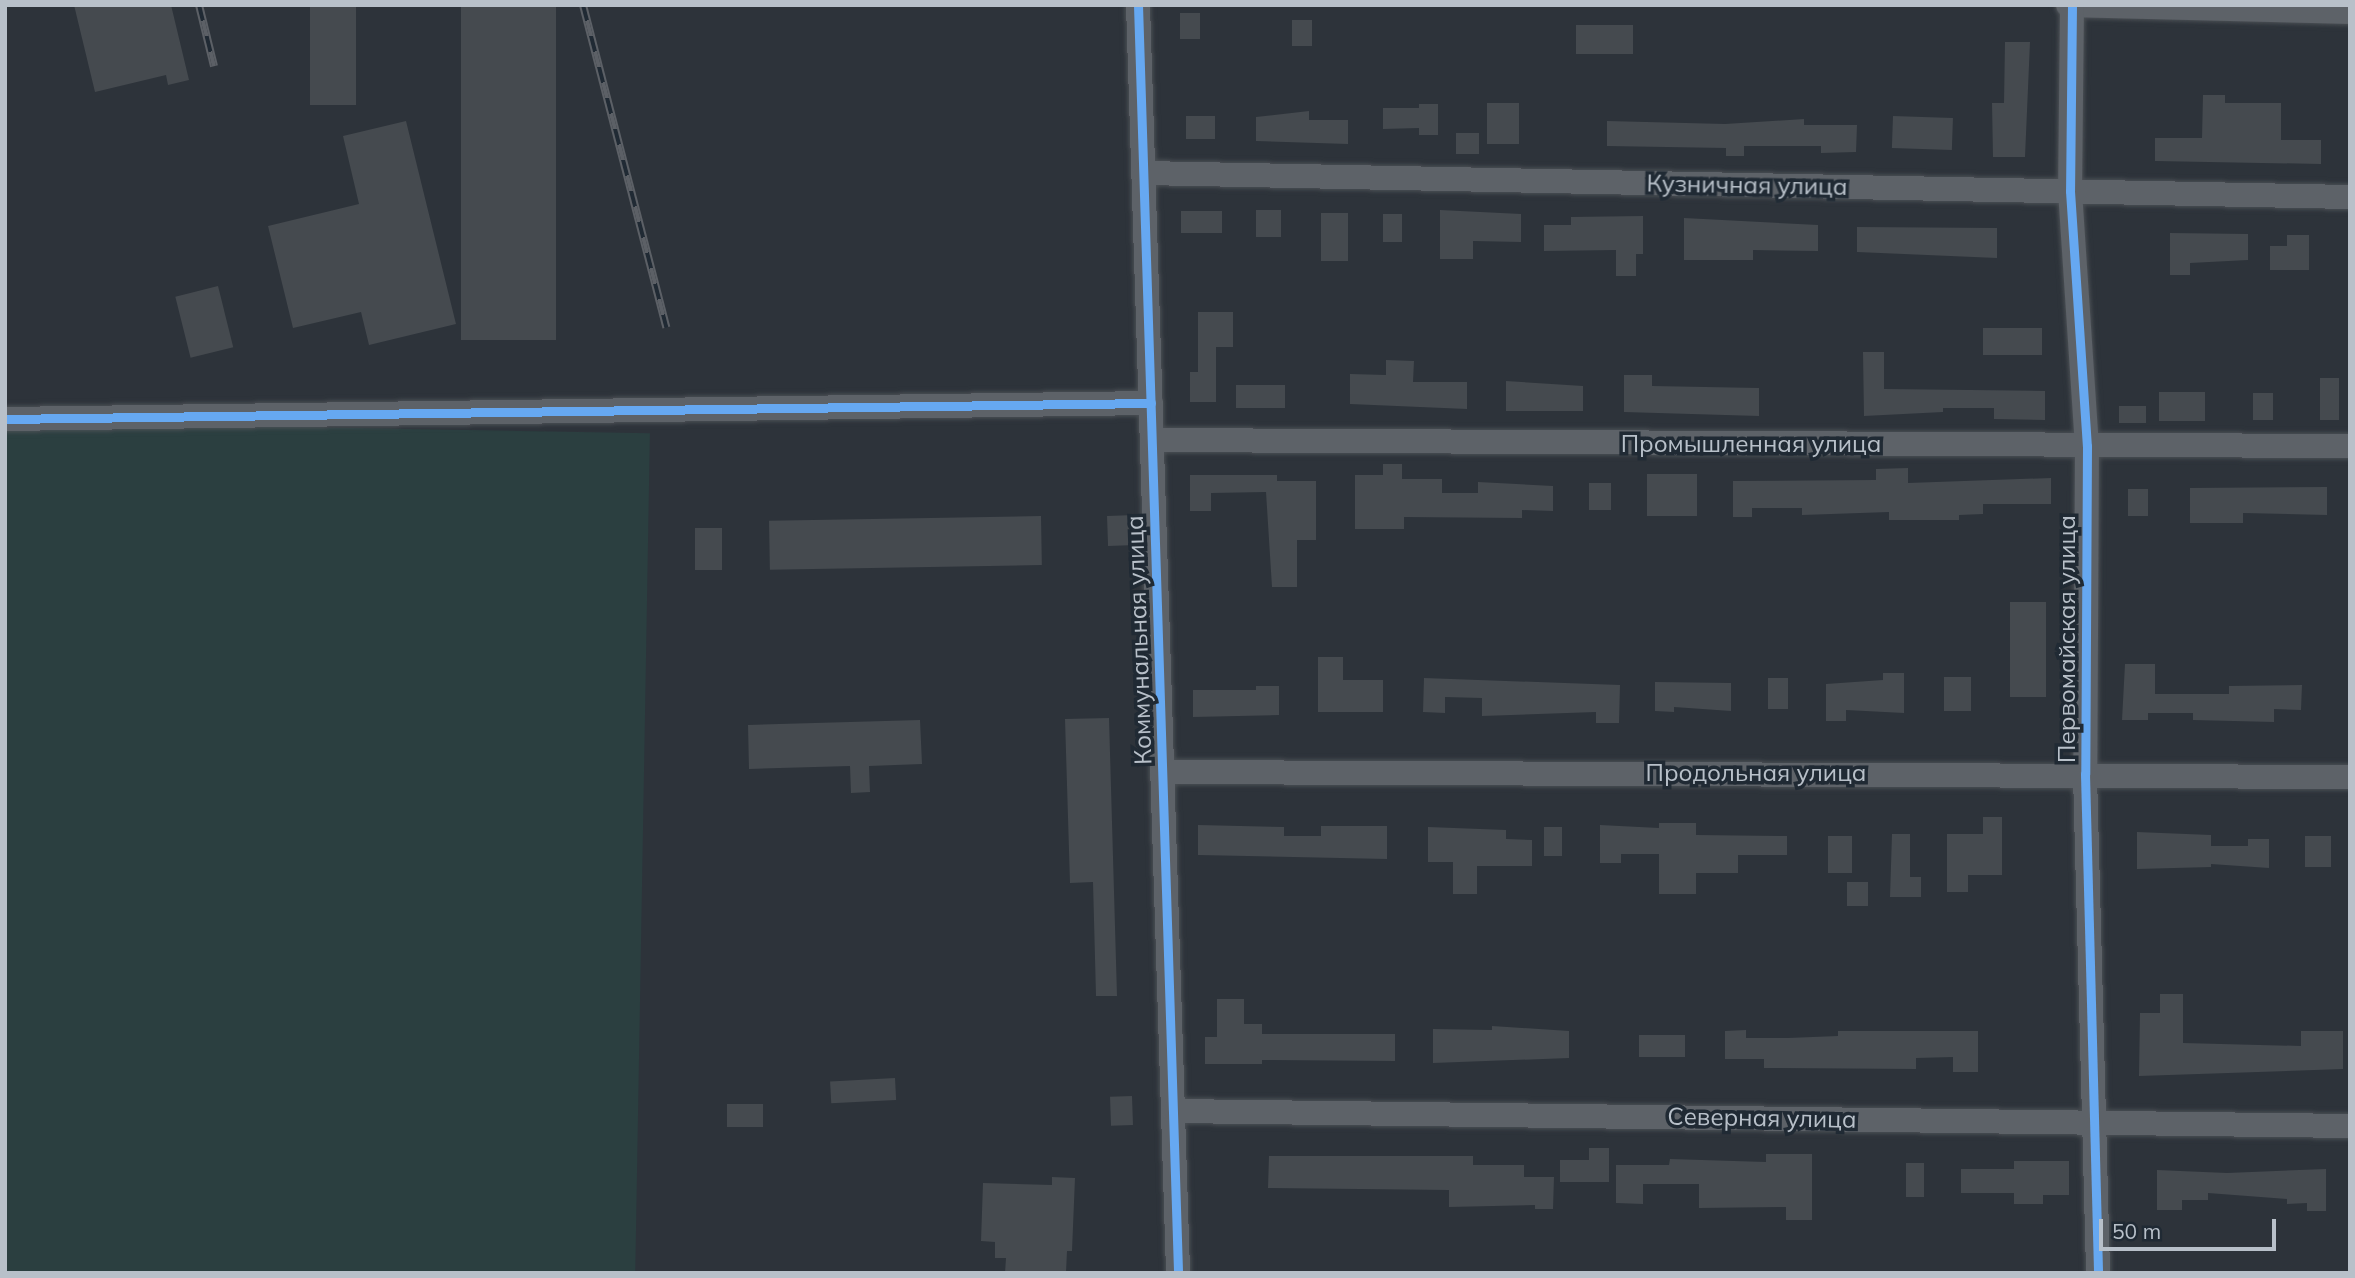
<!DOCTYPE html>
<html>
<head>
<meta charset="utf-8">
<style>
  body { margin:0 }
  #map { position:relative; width:2355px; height:1278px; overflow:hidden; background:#2d333a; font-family:Mulish,sans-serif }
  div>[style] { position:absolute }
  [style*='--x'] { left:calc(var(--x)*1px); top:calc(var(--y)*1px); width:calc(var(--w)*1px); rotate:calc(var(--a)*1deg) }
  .green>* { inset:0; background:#2b3f40; transform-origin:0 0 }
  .building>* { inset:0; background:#454a4f; transform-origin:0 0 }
  .roads { filter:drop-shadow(0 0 2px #4a4f54) drop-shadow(0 0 2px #4a4f54) }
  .minor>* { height:24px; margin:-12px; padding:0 12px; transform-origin:12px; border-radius:12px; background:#5d6268 }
  .rail>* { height:8px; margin-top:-4px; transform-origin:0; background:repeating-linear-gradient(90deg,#202a34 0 16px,#5c6066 0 32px); box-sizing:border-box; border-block:2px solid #5c6066 }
  .cycleway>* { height:9px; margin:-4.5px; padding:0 4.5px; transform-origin:4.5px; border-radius:4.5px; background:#66a8f1 }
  span { translate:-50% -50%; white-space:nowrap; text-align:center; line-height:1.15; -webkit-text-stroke:7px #202a34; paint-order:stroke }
  .street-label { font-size:24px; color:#b8c0c9 }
  .frame { position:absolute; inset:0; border:7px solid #b8c0c9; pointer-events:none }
  .scale { position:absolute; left:2099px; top:1219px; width:177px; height:32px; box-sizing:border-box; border:4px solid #b8c0c9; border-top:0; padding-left:9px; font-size:21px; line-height:24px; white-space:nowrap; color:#b8c0c9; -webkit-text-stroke:5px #202a34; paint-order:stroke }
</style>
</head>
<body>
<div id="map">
  <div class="green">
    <div style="left:5px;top:422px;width:645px;height:851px;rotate:1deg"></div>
  </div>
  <div class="building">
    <div style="clip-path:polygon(74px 5px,171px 5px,189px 80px,168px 85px,166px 75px,95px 92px)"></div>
    <div style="left:310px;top:5px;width:46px;height:100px"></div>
    <div style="left:461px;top:5px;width:95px;height:335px"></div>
    <div style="left:1180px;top:13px;width:20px;height:26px"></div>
    <div style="left:1292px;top:20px;width:20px;height:26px"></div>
    <div style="left:1576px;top:25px;width:57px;height:29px"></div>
    <div style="clip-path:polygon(2005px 42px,2030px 42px,2025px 157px,1993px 157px,1992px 103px,2004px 103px)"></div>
    <div style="clip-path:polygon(2203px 95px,2225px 95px,2225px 103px,2281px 103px,2281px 140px,2321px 140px,2321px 164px,2155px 161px,2155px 138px,2202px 138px)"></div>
    <div style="left:1487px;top:103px;width:32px;height:41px"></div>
    <div style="clip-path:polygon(1419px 104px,1438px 104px,1438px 135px,1419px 135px,1419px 128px,1383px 129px,1383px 108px,1419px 108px)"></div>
    <div style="clip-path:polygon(1309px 111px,1309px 120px,1348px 120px,1348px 144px,1256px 141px,1256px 117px)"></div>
    <div style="left:1186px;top:116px;width:29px;height:23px"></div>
    <div style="left:1893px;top:116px;width:60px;height:32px;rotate:2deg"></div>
    <div style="clip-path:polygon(1804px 119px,1804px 125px,1857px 125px,1856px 152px,1821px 153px,1821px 146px,1744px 146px,1744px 156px,1726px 156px,1726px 148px,1607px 146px,1607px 121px,1725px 124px)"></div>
    <div style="clip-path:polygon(406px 121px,456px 324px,369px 345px,361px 312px,293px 328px,268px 226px,359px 204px,343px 136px)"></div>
    <div style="left:1456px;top:133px;width:23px;height:21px"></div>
    <div style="left:1256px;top:210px;width:25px;height:27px"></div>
    <div style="clip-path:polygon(1440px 210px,1521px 214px,1521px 242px,1473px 241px,1473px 259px,1440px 259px)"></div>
    <div style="left:1181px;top:211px;width:41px;height:22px"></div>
    <div style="left:1321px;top:213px;width:27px;height:48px"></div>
    <div style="left:1383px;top:214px;width:19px;height:28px"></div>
    <div style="clip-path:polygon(1643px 216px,1643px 254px,1636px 254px,1636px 276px,1616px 276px,1616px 250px,1544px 251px,1544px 225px,1571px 225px,1571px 217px)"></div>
    <div style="clip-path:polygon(1684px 218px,1818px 225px,1818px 251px,1753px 250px,1753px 260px,1684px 260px)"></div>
    <div style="clip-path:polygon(1857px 227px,1997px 228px,1997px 258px,1857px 252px)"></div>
    <div style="clip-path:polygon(2170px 233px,2248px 234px,2248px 260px,2190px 263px,2190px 275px,2170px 275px)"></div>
    <div style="clip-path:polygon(2287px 235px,2309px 235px,2309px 270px,2270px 270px,2270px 246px,2287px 246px)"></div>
    <div style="left:218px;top:286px;width:63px;height:44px;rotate:76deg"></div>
    <div style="clip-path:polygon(1198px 312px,1233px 312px,1233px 347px,1216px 347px,1216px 402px,1190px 402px,1190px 372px,1198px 372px)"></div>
    <div style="left:1983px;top:328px;width:59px;height:27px"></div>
    <div style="clip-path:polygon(1863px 352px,1884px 352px,1884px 389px,2045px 391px,2045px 420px,1994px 419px,1994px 408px,1943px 408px,1943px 412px,1864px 416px)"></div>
    <div style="clip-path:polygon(1386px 360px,1414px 361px,1413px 382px,1467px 382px,1467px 409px,1350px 404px,1350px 374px,1386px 375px)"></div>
    <div style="clip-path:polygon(1624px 375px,1652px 375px,1652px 386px,1759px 388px,1759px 416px,1624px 412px)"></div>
    <div style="left:2320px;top:378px;width:19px;height:42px"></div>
    <div style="clip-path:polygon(1506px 381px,1583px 386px,1583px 411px,1506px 411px)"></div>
    <div style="left:1285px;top:385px;width:23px;height:49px;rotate:90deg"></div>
    <div style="left:2159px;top:392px;width:46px;height:29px"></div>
    <div style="left:2253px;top:393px;width:20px;height:27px"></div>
    <div style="left:2119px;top:406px;width:27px;height:17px"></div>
    <div style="clip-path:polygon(1383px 464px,1402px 464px,1402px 479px,1442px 479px,1442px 493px,1478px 493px,1478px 482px,1553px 486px,1553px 511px,1522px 510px,1522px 518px,1404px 517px,1404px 529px,1355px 529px,1355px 475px,1383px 475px)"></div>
    <div style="clip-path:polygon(1908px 468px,1908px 483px,2051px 478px,2051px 504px,1983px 504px,1983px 514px,1959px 515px,1959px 520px,1889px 520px,1889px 512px,1802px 515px,1802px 508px,1752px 508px,1752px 517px,1733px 517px,1733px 481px,1876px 480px,1876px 469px)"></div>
    <div style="left:1647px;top:474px;width:50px;height:42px"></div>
    <div style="clip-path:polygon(1190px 475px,1277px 475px,1277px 481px,1316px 481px,1316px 540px,1297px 540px,1297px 587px,1272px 587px,1266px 492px,1211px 493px,1211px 511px,1190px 511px)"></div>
    <div style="left:1589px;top:483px;width:22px;height:27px"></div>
    <div style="clip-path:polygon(2327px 487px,2327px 515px,2243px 513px,2243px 523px,2190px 523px,2190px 488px)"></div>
    <div style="left:2128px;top:489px;width:20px;height:27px"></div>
    <div style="left:1135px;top:515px;width:30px;height:28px;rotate:88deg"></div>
    <div style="left:1041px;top:516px;width:49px;height:272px;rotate:89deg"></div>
    <div style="left:695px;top:528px;width:27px;height:42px"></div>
    <div style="left:2010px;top:602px;width:36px;height:95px"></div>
    <div style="clip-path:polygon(1318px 657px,1343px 657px,1343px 680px,1383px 680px,1383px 712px,1318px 712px)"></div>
    <div style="clip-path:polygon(2125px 664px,2155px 664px,2155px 694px,2229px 694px,2229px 686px,2302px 685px,2301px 710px,2274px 709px,2274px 722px,2193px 720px,2193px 713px,2148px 713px,2148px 720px,2122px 720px)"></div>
    <div style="clip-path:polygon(1883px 673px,1904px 673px,1904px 713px,1846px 710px,1846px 721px,1826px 721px,1826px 684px,1883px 680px)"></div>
    <div style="left:1944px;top:677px;width:27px;height:34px"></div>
    <div style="clip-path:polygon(1424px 678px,1620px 685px,1619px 723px,1596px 723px,1596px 712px,1482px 716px,1482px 698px,1445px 697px,1445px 713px,1423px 712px)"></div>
    <div style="left:1768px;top:678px;width:20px;height:31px"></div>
    <div style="clip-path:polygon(1655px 682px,1731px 683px,1731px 711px,1674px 707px,1674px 712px,1655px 711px)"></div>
    <div style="clip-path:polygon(1256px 686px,1279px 686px,1279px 715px,1193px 717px,1193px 690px,1256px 690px)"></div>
    <div style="clip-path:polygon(1109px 718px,1117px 996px,1096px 996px,1093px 882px,1070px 883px,1065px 719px)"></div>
    <div style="clip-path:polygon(920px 720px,922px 764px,869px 766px,870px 792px,851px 793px,850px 766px,749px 769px,748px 725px)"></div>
    <div style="clip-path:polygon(1983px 817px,2002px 817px,2002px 875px,1968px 875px,1968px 892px,1947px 892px,1947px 834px,1983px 834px)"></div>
    <div style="clip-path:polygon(1659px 823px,1696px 823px,1696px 835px,1787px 836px,1787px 855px,1738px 855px,1738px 873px,1696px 873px,1696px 894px,1659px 894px,1659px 854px,1621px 854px,1621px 863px,1600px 863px,1600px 825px,1659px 828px)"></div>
    <div style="clip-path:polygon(1198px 825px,1284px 827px,1284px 836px,1321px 836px,1321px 826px,1387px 826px,1387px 859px,1198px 855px)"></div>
    <div style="clip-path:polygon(1428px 827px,1506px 830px,1506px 839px,1532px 840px,1532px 866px,1477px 866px,1477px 894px,1453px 894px,1453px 862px,1428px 862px)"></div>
    <div style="left:1544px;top:827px;width:18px;height:29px"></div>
    <div style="clip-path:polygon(2137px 832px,2211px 835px,2211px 846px,2248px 846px,2248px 839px,2269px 839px,2269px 868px,2211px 864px,2211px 867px,2137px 869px)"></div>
    <div style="clip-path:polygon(1892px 834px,1910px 834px,1910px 877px,1921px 877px,1921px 897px,1890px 897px)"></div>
    <div style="left:1828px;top:836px;width:24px;height:37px"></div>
    <div style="left:2305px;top:836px;width:26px;height:31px"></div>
    <div style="left:1847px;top:882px;width:21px;height:24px"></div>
    <div style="clip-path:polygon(2160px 994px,2183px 994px,2183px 1043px,2301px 1046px,2301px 1031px,2343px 1031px,2343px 1069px,2139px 1076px,2140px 1013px,2160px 1013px)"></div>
    <div style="clip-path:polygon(1217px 999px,1244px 999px,1244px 1024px,1262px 1024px,1262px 1034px,1395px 1034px,1395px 1061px,1262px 1060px,1262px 1064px,1205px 1064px,1205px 1037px,1217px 1037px)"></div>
    <div style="clip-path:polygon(1492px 1026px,1569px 1031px,1569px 1058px,1433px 1063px,1433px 1029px,1492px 1030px)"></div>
    <div style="clip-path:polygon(1746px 1030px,1746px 1038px,1788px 1038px,1838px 1036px,1838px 1031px,1978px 1031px,1978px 1072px,1953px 1072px,1953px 1057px,1916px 1058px,1916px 1069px,1764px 1068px,1764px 1059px,1725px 1059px,1725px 1031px)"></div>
    <div style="left:1639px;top:1035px;width:46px;height:22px"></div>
    <div style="left:895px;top:1078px;width:22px;height:65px;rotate:87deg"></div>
    <div style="left:1132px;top:1096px;width:29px;height:22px;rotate:88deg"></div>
    <div style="left:763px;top:1104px;width:23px;height:36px;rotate:90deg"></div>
    <div style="clip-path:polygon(1589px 1148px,1609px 1148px,1609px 1182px,1560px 1182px,1560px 1160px,1589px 1160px)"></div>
    <div style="clip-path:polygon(1766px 1154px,1812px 1154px,1812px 1220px,1786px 1220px,1786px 1207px,1699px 1208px,1699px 1184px,1643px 1184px,1643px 1204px,1616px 1203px,1616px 1165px,1669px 1165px,1670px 1159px,1766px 1162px)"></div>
    <div style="clip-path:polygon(1269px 1156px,1473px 1156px,1473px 1165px,1524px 1165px,1524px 1177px,1554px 1177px,1553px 1209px,1535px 1209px,1535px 1205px,1449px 1207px,1449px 1190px,1268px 1188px)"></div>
    <div style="clip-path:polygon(2014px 1161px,2069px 1161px,2069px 1195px,2043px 1195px,2043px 1204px,2014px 1204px,2014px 1193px,1961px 1193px,1961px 1169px,2014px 1169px)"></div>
    <div style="left:1906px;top:1163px;width:18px;height:34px"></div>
    <div style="clip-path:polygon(2326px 1169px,2326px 1211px,2307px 1211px,2307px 1203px,2287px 1204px,2287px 1199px,2208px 1193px,2208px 1200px,2182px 1200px,2182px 1210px,2157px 1210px,2157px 1170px,2227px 1173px)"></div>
    <div style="clip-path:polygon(1052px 1177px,1075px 1178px,1072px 1251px,1067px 1251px,1066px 1273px,1005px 1273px,1006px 1258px,995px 1258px,995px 1242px,981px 1241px,983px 1183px,1052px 1185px)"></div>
  </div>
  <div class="roads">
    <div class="minor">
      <div style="--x:1138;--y:5;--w:1269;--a:88.19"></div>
      <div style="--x:2068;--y:5;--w:282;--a:1.4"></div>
      <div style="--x:2072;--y:5;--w:186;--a:90.6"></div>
      <div style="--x:2070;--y:191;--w:256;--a:86.2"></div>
      <div style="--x:2087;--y:446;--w:328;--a:90.3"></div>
      <div style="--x:2085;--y:774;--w:499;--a:88.5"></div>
      <div style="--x:1144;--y:173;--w:1206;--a:1.14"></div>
      <div style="--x:5;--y:419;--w:1146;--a:-0.8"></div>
      <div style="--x:1153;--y:440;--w:1197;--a:0.29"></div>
      <div style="--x:1162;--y:772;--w:1188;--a:0.24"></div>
      <div style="--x:1174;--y:1111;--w:1176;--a:0.73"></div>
    </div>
  </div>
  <div class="rail">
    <div style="--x:199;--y:5;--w:63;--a:76.2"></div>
    <div style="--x:583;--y:5;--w:333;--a:75.5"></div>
  </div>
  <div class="cycleway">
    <div style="--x:1138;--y:5;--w:1269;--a:88.19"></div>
    <div style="--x:2072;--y:5;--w:186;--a:90.6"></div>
    <div style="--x:2070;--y:191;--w:256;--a:86.2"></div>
    <div style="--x:2087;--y:446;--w:328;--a:90.3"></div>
    <div style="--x:2085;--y:774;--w:499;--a:88.5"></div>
    <div style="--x:5;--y:419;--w:1146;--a:-0.8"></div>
  </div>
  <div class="street-label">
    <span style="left:1747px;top:185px;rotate:1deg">Кузничная улица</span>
    <span style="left:1751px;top:444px">Промышленная улица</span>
    <span style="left:2067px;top:639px;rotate:-90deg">Первомайская улица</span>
    <span style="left:1139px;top:640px;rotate:-92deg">Коммунальная улица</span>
    <span style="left:1756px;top:773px">Продольная улица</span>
    <span style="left:1762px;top:1118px;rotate:1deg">Северная улица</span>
  </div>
  <div class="frame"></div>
  <div class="scale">50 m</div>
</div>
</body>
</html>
